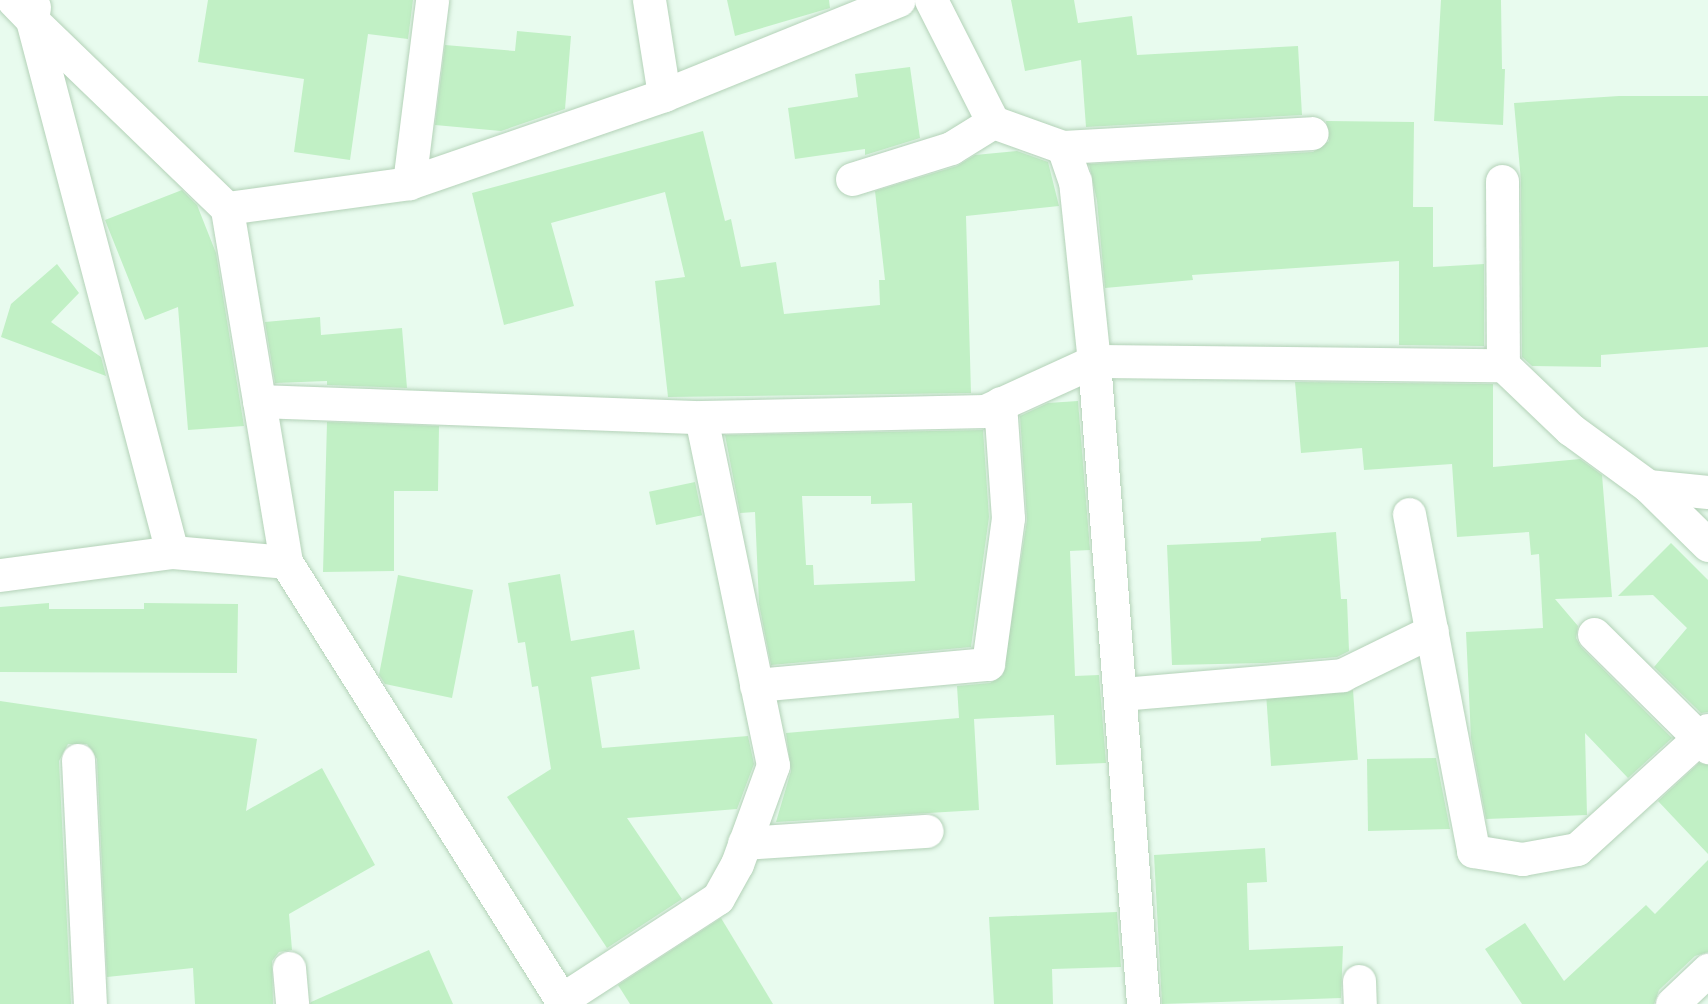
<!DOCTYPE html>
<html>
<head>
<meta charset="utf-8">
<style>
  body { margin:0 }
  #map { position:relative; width:1708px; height:1004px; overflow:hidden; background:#e8fbee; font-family:"Public Sans",sans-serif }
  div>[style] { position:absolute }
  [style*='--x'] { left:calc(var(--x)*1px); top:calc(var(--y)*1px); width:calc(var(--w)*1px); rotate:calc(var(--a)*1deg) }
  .building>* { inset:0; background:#c1f0c5; transform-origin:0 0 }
  .roads { filter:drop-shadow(0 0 2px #b4d2b8) drop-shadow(0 0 2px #b4d2b8) }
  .street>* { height:33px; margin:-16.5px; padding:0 16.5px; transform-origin:16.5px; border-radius:16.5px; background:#fff }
  .secondary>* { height:33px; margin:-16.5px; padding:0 16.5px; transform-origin:16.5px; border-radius:16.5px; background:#fff }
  span { translate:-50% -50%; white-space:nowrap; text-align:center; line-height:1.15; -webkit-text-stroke:4.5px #eefef3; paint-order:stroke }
</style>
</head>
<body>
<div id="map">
  <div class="building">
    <div style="clip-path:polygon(208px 0,413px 0,408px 39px,368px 34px,350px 160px,294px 152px,304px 79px,198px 62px)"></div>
    <div style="clip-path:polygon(727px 0,829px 0,830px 8px,735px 36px)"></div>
    <div style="clip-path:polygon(1011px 0,1074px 0,1078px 23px,1132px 16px,1137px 55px,1298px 46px,1302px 115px,1086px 127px,1081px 60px,1025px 71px)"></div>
    <div style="clip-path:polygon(1441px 0,1501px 0,1502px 69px,1505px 69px,1503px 125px,1434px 121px)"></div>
    <div style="clip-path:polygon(517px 31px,571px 36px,565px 109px,501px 131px,435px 125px,445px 45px,515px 51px)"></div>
    <div style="clip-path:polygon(910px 67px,920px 138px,865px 155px,865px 149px,795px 159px,788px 108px,858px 97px,855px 74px)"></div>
    <div style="clip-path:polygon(1619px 96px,1708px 96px,1708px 347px,1601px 355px,1601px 367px,1532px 366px,1522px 357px,1521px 181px,1514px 103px)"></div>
    <div style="clip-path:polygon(1326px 121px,1414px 122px,1413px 207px,1433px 207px,1433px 267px,1484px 264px,1484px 346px,1399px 345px,1399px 261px,1192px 275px,1193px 280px,1105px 288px,1097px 201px,1089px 164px,1313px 152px,1329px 141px)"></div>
    <div style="clip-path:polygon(703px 131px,725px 221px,731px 219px,741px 267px,776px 262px,784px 314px,880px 305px,879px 280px,885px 280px,875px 191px,957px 166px,975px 155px,1017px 151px,1048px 162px,1059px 206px,966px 216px,971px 393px,668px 397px,655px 281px,685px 277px,665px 192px,551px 223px,574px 306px,504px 325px,472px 193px)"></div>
    <div style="clip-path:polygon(182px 190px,197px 205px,216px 253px,244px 426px,188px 430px,178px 307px,145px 320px,105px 220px)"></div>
    <div style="clip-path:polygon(57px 264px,79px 293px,51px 322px,101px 357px,106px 376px,1px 337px,11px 304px)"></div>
    <div style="clip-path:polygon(320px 317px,321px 335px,402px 328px,407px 388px,327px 385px,327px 381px,275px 383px,265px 322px)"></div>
    <div style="clip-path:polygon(1295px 382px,1493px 384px,1493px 467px,1580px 459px,1602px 475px,1612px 597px,1555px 599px,1578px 626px,1576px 638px,1581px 647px,1672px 738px,1628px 778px,1585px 733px,1587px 815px,1486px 819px,1471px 738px,1466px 632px,1543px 628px,1539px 554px,1531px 555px,1529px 532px,1457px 537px,1452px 464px,1364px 470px,1362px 448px,1301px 453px)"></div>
    <div style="clip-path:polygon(1078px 401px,1090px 550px,1070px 551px,1075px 676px,1099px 675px,1106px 763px,1056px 765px,1054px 715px,974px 719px,979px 810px,776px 822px,791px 771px,786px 733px,959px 718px,957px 686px,990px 683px,1003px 675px,1027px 520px,1020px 416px,1048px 403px)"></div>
    <div style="clip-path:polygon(327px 422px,439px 426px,438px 491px,394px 491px,394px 571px,323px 572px)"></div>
    <div style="clip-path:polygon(evenodd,983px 430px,989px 517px,971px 647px,771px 665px,759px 604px,755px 512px,740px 513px,725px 435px,983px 430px,802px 496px,871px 496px,871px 504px,912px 503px,915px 581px,814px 585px,813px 565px,806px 565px,802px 496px)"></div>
    <div style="left:695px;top:482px;width:34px;height:47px;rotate:78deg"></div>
    <div style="clip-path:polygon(1336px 532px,1341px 599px,1347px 599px,1349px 651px,1337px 657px,1265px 663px,1172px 665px,1167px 545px,1261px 541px,1261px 538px)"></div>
    <div style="clip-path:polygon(1671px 543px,1708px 580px,1708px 712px,1701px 713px,1654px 667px,1687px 628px,1653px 595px,1618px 596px)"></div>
    <div style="clip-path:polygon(560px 574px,571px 641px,634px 630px,640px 669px,591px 677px,602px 748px,748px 736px,754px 764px,737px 809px,627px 818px,682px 899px,607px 948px,507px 797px,551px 769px,538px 686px,532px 687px,525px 642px,518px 643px,508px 583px)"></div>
    <div style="clip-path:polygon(398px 575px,473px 590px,452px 698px,385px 684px,379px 675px)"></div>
    <div style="clip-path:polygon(49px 603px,49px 609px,144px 609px,144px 603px,238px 604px,237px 673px,0 672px,0 607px)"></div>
    <div style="left:1353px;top:690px;width:70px;height:87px;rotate:86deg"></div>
    <div style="clip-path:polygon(0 701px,257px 739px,246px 811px,322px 768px,375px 865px,289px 914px,292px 950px,279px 952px,272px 961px,273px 1004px,195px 1004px,193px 968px,107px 977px,97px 759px,87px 744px,68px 744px,59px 761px,71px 1004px,0 1004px)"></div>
    <div style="clip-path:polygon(1436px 758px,1450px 829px,1368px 831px,1367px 759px)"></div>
    <div style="clip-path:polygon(1699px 763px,1708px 765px,1708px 854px,1658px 801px)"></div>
    <div style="clip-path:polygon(1265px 848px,1267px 882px,1247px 883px,1249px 950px,1343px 946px,1341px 998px,1162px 1004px,1154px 855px)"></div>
    <div style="clip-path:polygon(1708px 860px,1708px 952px,1695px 956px,1659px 990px,1654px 1004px,1522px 1004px,1485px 949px,1525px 923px,1564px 981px,1646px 905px,1655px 914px)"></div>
    <div style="clip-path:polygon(1117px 912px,1121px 967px,1052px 969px,1053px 1004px,994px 1004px,989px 917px)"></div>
    <div style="clip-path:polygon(721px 918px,773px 1004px,630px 1004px,618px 985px)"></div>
    <div style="clip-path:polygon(429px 950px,453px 1004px,310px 1004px,311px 1002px)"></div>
  </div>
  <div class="roads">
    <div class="street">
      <div style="--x:649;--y:0;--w:96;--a:81"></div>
      <div style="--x:931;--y:0;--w:137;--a:63.1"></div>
      <div style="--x:993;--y:122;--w:74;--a:19.7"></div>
      <div style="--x:1063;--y:147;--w:36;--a:71"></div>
      <div style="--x:1075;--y:181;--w:181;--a:84"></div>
      <div style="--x:1094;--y:361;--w:645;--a:85.64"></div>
      <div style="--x:34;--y:7;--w:13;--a:99"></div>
      <div style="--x:32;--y:20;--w:271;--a:44"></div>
      <div style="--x:1063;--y:147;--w:249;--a:-3.2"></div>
      <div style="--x:852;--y:179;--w:104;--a:-17.4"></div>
      <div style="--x:951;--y:148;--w:49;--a:-31.8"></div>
      <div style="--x:1502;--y:181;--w:184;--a:89.7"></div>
      <div style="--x:1503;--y:365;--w:93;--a:43.7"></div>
      <div style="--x:1570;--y:429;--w:97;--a:36.2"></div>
      <div style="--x:1648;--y:486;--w:60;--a:5.7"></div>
      <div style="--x:409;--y:183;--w:184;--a:-82.8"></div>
      <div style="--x:259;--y:401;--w:442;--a:2.1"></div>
      <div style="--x:701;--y:417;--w:284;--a:-1.2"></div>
      <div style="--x:985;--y:411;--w:120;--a:-24.6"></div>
      <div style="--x:1094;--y:361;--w:409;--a:0.6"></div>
      <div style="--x:1648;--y:486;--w:84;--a:44.5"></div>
      <div style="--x:1409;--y:514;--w:343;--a:79.2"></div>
      <div style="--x:1473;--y:851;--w:50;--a:9.3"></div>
      <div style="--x:1522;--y:859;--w:56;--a:-10.3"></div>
      <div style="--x:1577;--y:849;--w:177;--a:-42.3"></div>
      <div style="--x:286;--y:562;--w:359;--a:-99.5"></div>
      <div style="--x:227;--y:208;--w:184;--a:-7.8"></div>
      <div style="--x:409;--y:183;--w:270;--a:-19"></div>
      <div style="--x:664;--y:95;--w:253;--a:-22"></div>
      <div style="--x:0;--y:575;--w:174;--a:-7.6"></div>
      <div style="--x:1594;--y:634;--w:161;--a:44.7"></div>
      <div style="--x:756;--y:685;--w:233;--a:-5.2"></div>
      <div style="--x:988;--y:664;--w:147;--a:-82.2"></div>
      <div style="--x:1008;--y:518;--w:115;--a:-94"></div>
      <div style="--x:1122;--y:694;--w:221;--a:-4.9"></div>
      <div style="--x:1342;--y:675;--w:100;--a:-26.1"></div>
      <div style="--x:78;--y:760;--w:244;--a:87.2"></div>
      <div style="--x:744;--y:843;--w:183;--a:-3.8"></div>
      <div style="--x:289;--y:968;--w:36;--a:85"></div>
      <div style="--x:1359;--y:981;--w:23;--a:88"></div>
      <div style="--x:561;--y:1000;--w:187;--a:-33"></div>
      <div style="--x:718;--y:898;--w:39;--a:-61"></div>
      <div style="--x:737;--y:864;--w:105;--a:-70"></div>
      <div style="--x:773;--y:765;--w:355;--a:-101.7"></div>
      <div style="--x:1672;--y:1004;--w:50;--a:-43.4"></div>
    </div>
    <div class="secondary">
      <div style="--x:13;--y:0;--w:28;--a:46"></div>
      <div style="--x:32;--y:20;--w:550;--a:75.26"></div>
      <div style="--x:172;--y:552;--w:114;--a:5"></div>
      <div style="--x:286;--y:562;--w:522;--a:57.83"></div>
    </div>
  </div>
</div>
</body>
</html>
